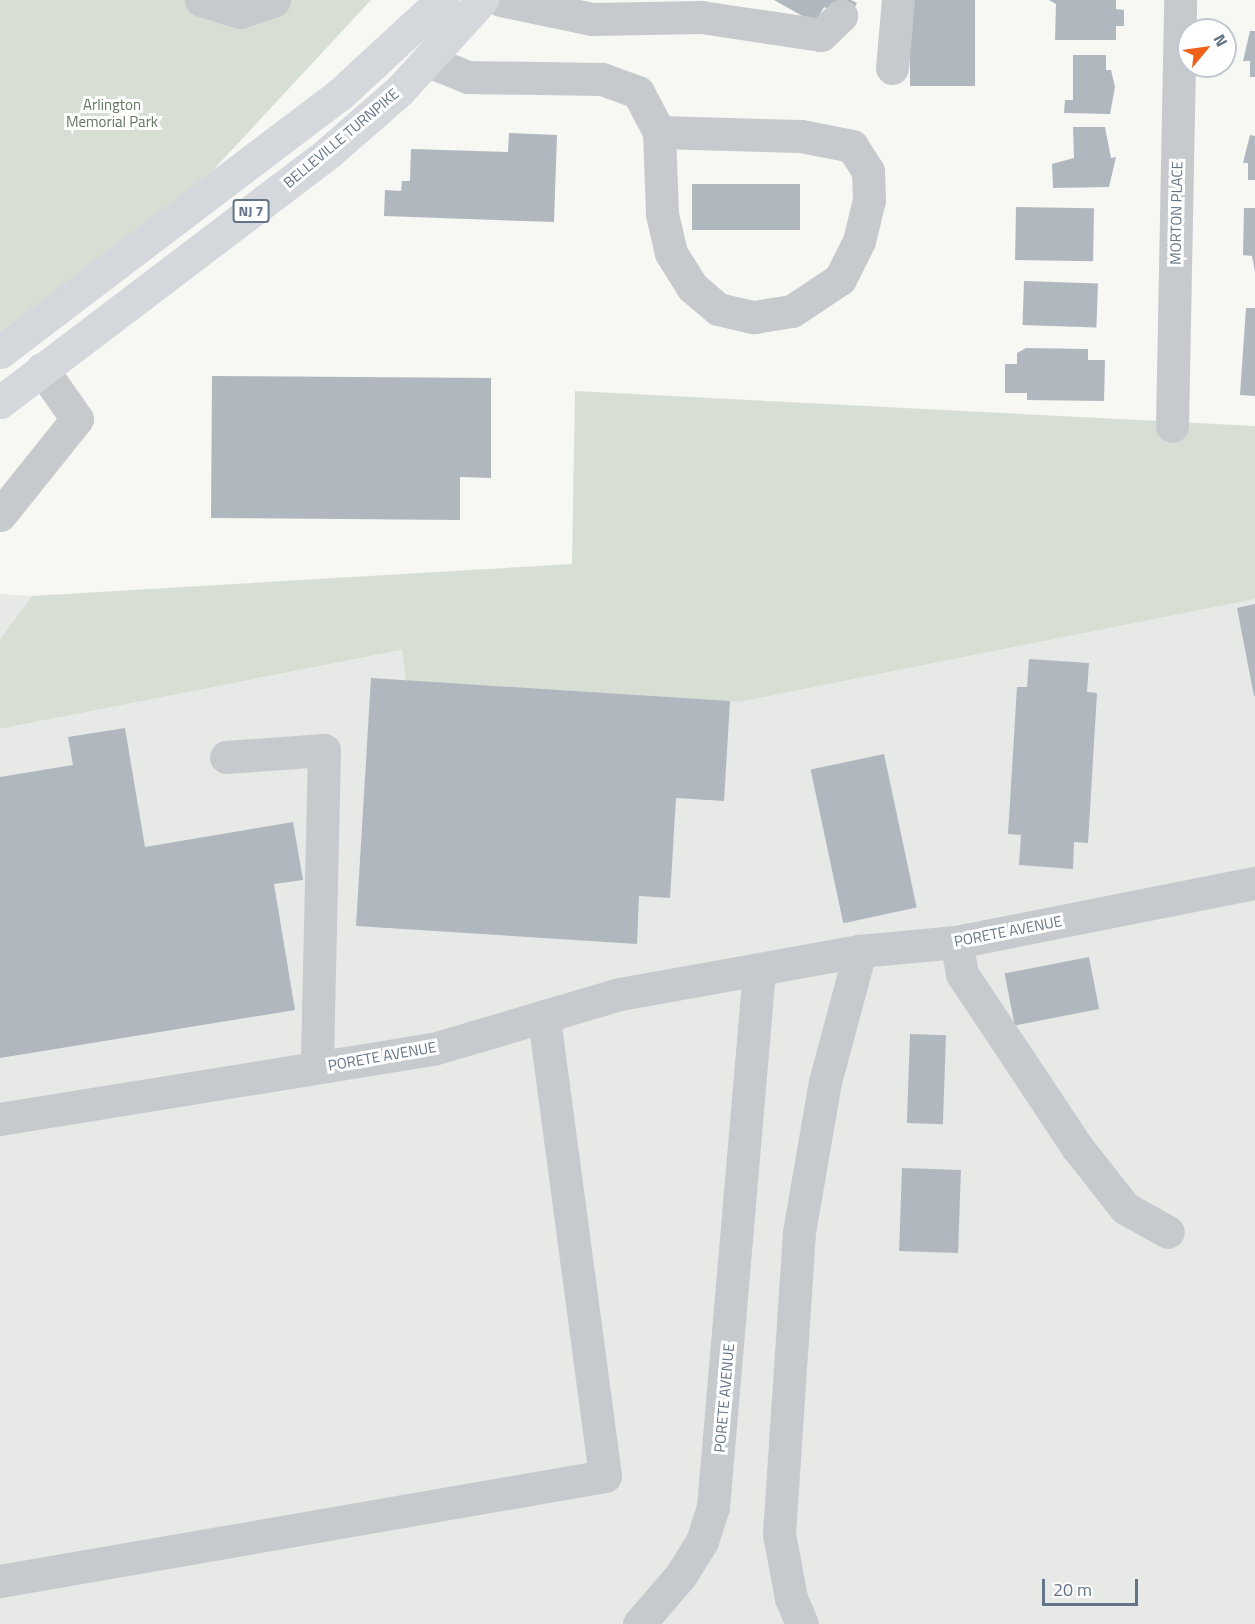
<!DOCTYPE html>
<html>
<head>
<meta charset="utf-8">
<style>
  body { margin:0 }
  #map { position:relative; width:1255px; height:1624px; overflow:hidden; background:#f7f7f3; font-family:"Titillium Web",sans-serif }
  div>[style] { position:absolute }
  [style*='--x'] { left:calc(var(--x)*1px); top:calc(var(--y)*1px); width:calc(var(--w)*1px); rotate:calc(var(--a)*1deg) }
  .built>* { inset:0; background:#e7e9e7 }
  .green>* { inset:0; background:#d7dfd4 }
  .building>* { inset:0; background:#b0b7be; transform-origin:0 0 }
  .minor>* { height:33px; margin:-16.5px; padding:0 16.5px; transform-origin:16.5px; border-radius:16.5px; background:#c6cacd }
  .major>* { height:33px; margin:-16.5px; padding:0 16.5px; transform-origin:16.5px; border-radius:16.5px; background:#d4d8dd }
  span { translate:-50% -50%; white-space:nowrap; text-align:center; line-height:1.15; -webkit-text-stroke:6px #fff; paint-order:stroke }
  .shield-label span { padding:2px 4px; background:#fff; border:2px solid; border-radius:4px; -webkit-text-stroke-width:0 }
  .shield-label { font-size:14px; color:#637487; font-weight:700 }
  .park-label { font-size:15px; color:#62785f }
  .street-label { font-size:15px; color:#637487 }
  .north { position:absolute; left:1177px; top:18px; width:60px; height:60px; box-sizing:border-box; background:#fff; border:2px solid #c1c7cf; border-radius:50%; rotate:61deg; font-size:16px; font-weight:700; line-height:24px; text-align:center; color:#637487 }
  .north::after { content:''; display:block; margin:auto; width:21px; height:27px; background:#f16019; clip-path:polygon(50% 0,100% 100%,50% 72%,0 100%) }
  .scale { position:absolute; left:1042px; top:1579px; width:96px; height:27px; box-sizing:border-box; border:3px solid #637487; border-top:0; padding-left:8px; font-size:18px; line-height:21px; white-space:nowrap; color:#637487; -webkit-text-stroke:4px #fff; paint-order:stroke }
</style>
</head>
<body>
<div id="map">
  <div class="built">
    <div style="clip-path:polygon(0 594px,32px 596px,0 639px)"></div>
    <div style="clip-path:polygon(1255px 599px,1255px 1624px,0 1624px,0 729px,403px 650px,406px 681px,739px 702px)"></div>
  </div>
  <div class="green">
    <div style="clip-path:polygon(0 0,371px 0,191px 194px,0 332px)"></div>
    <div style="clip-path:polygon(575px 391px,1255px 426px,1255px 599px,739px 702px,406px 681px,402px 650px,0 729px,0 639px,32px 596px,572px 564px)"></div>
  </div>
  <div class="building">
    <div style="clip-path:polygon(774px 0,851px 0,857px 3px,848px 20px,824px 7px,815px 23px)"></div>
    <div style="left:910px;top:0;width:65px;height:86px"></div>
    <div style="clip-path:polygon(1049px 0,1116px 0,1116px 9px,1124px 10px,1124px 26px,1116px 26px,1116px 40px,1055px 40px,1056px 4px)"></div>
    <div style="clip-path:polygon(1250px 31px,1255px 31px,1255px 77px,1250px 77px,1250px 61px,1243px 61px)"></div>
    <div style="clip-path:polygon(1073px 55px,1106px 55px,1106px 70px,1111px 70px,1115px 87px,1110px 114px,1064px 113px,1065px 100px,1073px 100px)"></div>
    <div style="clip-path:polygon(1073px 127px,1105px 127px,1111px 158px,1116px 157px,1109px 187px,1053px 188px,1052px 164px,1074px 158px)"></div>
    <div style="clip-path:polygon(509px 133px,557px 135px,554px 222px,384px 216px,385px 190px,401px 191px,402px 181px,410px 181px,411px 149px,508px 152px)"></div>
    <div style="clip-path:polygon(1250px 135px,1255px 136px,1255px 180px,1248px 180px,1248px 163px,1243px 163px)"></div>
    <div style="left:692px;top:184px;width:108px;height:46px"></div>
    <div style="left:1016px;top:207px;width:78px;height:53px;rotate:1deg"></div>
    <div style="clip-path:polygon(1244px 208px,1255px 208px,1255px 272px,1252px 256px,1243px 255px)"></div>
    <div style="left:1024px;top:281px;width:74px;height:44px;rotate:2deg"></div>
    <div style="clip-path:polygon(1246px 308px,1255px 308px,1255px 396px,1240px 395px)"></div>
    <div style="clip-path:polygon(1026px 348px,1088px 349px,1088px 360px,1105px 360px,1104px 401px,1027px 400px,1027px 393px,1005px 393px,1005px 364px,1017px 364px,1017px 353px)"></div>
    <div style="clip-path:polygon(212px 376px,491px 378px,491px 478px,460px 477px,460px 520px,211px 518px)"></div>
    <div style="clip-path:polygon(1255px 604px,1255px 696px,1254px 696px,1237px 608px)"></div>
    <div style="clip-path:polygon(1029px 659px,1089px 663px,1087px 692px,1097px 693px,1088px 843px,1074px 842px,1073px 869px,1019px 865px,1021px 835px,1008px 834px,1017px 687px,1027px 687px)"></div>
    <div style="clip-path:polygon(371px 678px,730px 701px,724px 801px,676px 798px,670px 898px,639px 896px,637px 944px,356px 926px)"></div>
    <div style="clip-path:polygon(125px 728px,145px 847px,293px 822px,303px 880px,274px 884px,295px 1010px,0 1058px,0 777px,73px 765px,68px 737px)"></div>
    <div style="left:884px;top:754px;width:157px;height:75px;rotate:78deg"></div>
    <div style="left:1089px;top:957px;width:53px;height:86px;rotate:79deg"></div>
    <div style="left:910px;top:1034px;width:36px;height:89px;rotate:2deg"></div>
    <div style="left:902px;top:1168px;width:59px;height:83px;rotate:2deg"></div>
  </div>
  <div class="minor">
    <div style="--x:201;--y:0;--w:41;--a:17.1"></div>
    <div style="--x:240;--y:12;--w:36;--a:-19"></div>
    <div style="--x:501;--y:0;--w:93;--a:11.8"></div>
    <div style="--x:592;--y:19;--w:109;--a:-1.1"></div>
    <div style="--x:701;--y:17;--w:121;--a:8.5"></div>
    <div style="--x:821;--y:35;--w:28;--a:-44"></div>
    <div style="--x:428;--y:61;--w:43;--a:21.8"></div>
    <div style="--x:468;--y:77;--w:134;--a:0.9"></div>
    <div style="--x:602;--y:79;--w:38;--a:20"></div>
    <div style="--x:638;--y:92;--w:45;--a:62.3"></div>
    <div style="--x:659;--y:132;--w:82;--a:87.9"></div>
    <div style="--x:662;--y:214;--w:40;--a:77"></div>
    <div style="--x:671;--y:253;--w:40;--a:58"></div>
    <div style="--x:692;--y:287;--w:34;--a:40"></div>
    <div style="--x:718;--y:309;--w:37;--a:13"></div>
    <div style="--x:754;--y:317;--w:38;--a:-9"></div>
    <div style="--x:792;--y:311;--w:58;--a:-33.7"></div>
    <div style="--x:840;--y:279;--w:42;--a:-63.4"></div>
    <div style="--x:859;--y:241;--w:42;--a:-76.3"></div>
    <div style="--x:869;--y:200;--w:29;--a:-92"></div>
    <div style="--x:868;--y:171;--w:30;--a:-123"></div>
    <div style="--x:852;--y:146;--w:52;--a:-168.9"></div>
    <div style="--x:801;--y:136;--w:142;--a:-178.4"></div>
    <div style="--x:892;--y:68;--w:68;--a:-85"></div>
    <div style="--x:1172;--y:426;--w:426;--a:-88.9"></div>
    <div style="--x:0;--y:515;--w:123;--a:-51.3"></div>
    <div style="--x:77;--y:419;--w:61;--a:-125"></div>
    <div style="--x:226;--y:757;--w:98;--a:-4.1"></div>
    <div style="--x:324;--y:750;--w:317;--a:91.3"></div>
    <div style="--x:956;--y:942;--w:33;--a:79"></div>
    <div style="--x:962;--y:974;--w:208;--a:56.4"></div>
    <div style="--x:1077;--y:1147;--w:78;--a:51.8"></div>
    <div style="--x:1125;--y:1208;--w:49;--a:29.2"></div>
    <div style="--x:0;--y:1119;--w:439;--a:-9.2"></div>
    <div style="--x:433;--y:1049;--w:195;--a:-16.4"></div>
    <div style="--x:620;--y:994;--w:244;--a:-10.2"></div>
    <div style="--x:860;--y:951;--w:96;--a:-5.4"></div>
    <div style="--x:956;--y:942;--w:305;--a:-11.2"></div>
    <div style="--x:0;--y:1581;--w:614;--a:-9.85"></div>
    <div style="--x:605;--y:1476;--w:464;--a:-97.6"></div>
    <div style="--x:639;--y:1624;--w:65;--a:-49.4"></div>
    <div style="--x:681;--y:1575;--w:40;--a:-58"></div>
    <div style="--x:702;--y:1541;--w:36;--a:-72"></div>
    <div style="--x:713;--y:1507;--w:539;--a:-85.1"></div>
    <div style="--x:802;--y:1624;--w:28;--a:-113"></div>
    <div style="--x:791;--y:1598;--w:65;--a:-100.6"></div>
    <div style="--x:779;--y:1534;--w:303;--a:-86.2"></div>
    <div style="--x:799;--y:1232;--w:152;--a:-80.2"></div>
    <div style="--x:825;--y:1082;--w:136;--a:-75"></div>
  </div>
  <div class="major">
    <div style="--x:0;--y:352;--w:425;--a:-37.2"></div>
    <div style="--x:339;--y:95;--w:140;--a:-42.7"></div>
    <div style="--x:0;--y:402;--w:413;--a:-37.2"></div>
    <div style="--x:329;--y:152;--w:94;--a:-41.1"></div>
    <div style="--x:400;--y:90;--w:122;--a:-47.7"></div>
  </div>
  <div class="shield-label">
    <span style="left:251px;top:211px">NJ 7</span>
  </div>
  <div class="park-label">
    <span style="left:112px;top:113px">Arlington<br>Memorial Park</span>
  </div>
  <div class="street-label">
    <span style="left:341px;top:138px;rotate:-40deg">BELLEVILLE TURNPIKE</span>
    <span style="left:1176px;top:213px;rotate:-89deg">MORTON PLACE</span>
    <span style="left:1008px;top:931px;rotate:-11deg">PORETE AVENUE</span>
    <span style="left:382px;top:1056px;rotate:-10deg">PORETE AVENUE</span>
    <span style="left:724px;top:1398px;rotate:-85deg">PORETE AVENUE</span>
  </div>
  <div class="north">N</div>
  <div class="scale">20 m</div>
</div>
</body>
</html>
